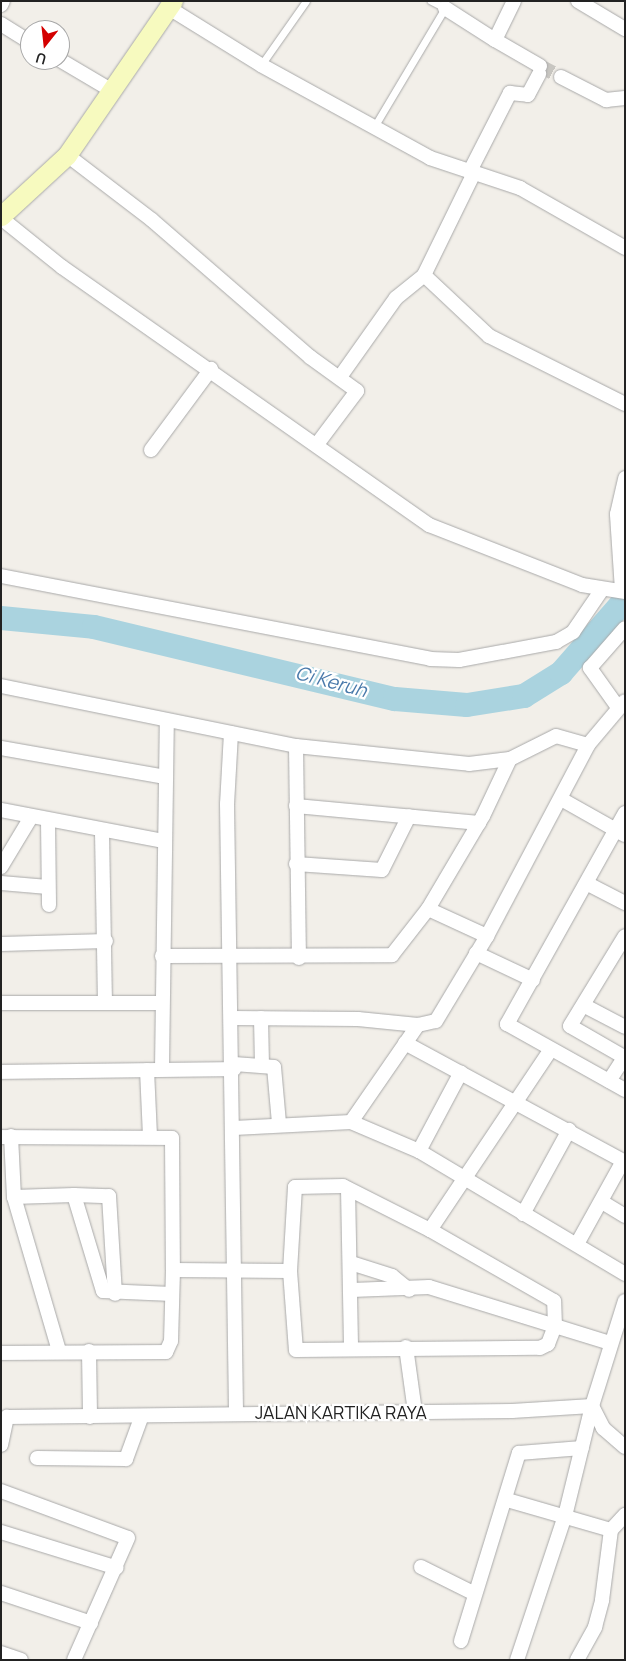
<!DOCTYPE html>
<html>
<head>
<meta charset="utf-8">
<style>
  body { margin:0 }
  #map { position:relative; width:626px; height:1661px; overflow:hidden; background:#f2efe9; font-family:Manrope,sans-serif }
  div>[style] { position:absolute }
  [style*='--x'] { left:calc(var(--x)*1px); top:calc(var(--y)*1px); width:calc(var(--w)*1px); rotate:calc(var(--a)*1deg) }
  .river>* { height:24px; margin:-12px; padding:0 12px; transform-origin:12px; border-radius:12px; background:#aad3df }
  .street-tunnel>* { height:14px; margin-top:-7px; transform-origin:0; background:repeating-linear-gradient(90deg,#c8c6c1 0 14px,transparent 0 21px) }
  .roads { filter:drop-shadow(0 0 1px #a9a9a9) drop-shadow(0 0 1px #a9a9a9) }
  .lane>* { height:7px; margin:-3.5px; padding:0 3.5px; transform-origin:3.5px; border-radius:3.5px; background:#fff }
  .street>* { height:14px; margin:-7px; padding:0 7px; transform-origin:7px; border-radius:7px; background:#fff }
  .secondary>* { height:19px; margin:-9.5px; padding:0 9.5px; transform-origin:9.5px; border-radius:9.5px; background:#f7fabf }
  span { translate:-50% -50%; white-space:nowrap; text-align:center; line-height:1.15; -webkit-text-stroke:4.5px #fff; paint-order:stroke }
  .street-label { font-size:18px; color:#222 }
  .water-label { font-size:19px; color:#4a7aab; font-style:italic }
  .frame { position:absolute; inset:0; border:2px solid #222; pointer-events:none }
  .north { position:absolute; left:20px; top:20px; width:50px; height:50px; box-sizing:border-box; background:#fff; border:1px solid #a7a7a7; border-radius:50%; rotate:196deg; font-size:14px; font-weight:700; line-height:20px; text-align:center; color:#222 }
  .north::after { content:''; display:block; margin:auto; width:18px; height:22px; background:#d40000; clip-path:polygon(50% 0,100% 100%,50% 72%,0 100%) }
</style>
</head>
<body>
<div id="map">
  <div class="river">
    <div style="--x:1;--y:618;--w:93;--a:5.5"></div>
    <div style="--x:94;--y:627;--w:309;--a:13.5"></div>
    <div style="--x:395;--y:699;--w:72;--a:4.8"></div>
    <div style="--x:467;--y:705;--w:58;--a:-9"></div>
    <div style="--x:524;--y:696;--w:44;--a:-31.9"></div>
    <div style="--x:561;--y:673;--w:97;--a:-48.8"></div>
  </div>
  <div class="street-tunnel">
    <div style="--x:539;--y:74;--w:8;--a:-83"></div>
    <div style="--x:540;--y:66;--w:24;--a:28"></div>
  </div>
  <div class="roads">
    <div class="lane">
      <div style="--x:261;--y:65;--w:78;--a:-54.9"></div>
      <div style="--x:374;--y:127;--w:139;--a:-59.2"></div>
      <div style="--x:445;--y:8;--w:16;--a:-153"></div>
    </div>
    <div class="street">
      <div style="--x:578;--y:1;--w:55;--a:30.8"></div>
      <div style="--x:1;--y:5;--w:4;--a:-63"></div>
      <div style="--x:169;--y:8;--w:108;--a:31.8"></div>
      <div style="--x:261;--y:65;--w:193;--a:28.8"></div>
      <div style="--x:430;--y:158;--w:95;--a:18.4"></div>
      <div style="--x:520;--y:188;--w:121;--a:29.7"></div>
      <div style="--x:445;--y:8;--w:59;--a:32.6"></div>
      <div style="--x:495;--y:40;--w:43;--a:-64"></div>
      <div style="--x:1;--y:24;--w:34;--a:32"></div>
      <div style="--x:495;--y:40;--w:52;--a:30"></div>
      <div style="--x:60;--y:60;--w:57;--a:30.6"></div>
      <div style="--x:561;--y:77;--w:51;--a:27.1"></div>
      <div style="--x:606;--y:100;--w:19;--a:-6"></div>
      <div style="--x:67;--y:155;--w:107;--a:37.4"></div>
      <div style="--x:152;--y:220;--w:209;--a:40.9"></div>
      <div style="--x:310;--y:357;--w:58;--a:35.9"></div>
      <div style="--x:357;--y:391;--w:65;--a:126.9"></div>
      <div style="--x:470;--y:171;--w:88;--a:-62.9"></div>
      <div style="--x:510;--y:93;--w:18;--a:6"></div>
      <div style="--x:528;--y:95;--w:24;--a:-62"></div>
      <div style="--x:474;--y:173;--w:114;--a:116.1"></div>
      <div style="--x:424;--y:275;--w:89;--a:43.2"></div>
      <div style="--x:489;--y:336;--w:152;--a:26.6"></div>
      <div style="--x:1;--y:218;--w:78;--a:38.8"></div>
      <div style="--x:62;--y:267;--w:449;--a:35.1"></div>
      <div style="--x:429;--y:525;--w:164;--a:21.4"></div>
      <div style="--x:582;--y:585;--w:44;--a:9.2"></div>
      <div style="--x:340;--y:377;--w:97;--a:-54.7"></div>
      <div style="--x:396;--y:298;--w:36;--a:-39"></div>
      <div style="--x:151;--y:450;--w:101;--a:-53.5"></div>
      <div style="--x:1;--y:576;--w:437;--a:10.9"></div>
      <div style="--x:430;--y:659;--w:29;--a:2"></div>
      <div style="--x:459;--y:660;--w:99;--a:-10.5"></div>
      <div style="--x:556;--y:642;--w:20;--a:-30"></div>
      <div style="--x:573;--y:632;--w:50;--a:-55.7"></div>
      <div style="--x:622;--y:590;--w:76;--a:-93.8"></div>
      <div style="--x:617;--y:514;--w:37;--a:-77"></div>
      <div style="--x:1;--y:686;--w:301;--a:11.5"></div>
      <div style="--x:296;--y:746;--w:174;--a:5.9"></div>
      <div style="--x:469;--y:764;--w:41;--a:-7"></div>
      <div style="--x:510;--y:759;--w:51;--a:-26.6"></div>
      <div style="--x:556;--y:736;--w:33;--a:16"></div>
      <div style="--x:617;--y:706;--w:47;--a:-125.4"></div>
      <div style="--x:590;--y:668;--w:53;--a:-48.8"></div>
      <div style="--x:231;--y:733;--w:71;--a:93.2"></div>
      <div style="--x:227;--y:804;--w:609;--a:89.15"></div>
      <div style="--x:296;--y:746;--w:212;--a:89.2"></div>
      <div style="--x:1;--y:748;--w:167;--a:10"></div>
      <div style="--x:561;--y:799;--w:73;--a:29.4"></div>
      <div style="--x:296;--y:806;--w:184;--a:5.3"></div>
      <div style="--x:1;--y:810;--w:166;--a:10.8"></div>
      <div style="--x:625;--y:813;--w:242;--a:119.2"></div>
      <div style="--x:507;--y:1024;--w:135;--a:29.2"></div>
      <div style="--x:48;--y:821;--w:84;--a:89.3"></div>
      <div style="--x:102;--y:832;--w:171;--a:89"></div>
      <div style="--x:296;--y:864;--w:86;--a:4"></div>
      <div style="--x:382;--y:870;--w:60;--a:-63.4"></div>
      <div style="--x:1;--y:867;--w:58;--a:-59"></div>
      <div style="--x:1;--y:883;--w:47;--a:4.9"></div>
      <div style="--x:588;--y:884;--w:42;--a:27.2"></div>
      <div style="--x:428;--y:909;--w:65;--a:24.6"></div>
      <div style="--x:1;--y:944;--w:105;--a:-1.6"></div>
      <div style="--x:476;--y:953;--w:63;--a:25.3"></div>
      <div style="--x:162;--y:956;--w:230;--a:-0.2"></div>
      <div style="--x:392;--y:955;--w:58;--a:-52"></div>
      <div style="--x:428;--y:909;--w:108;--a:-59.4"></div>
      <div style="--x:483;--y:816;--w:63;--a:-64.7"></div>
      <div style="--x:1;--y:1003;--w:161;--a:0"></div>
      <div style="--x:585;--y:1006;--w:45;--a:27.7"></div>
      <div style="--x:232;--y:1018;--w:126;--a:0.5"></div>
      <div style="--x:358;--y:1019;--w:60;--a:5.7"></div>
      <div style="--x:418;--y:1025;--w:18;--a:-13"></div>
      <div style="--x:436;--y:1021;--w:99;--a:-59"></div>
      <div style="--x:487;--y:936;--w:216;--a:-62.1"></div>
      <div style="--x:588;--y:745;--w:57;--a:-49.9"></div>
      <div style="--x:261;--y:1018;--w:47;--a:88.8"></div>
      <div style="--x:405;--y:1043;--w:250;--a:28.4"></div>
      <div style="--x:624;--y:1057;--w:62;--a:-150.1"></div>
      <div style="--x:570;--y:1026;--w:105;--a:-58.6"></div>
      <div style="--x:234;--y:1064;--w:40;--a:4.3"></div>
      <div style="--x:274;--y:1067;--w:56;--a:84.9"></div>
      <div style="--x:162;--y:1068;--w:346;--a:-89.2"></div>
      <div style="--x:147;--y:1070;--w:66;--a:87.4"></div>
      <div style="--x:1;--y:1072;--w:233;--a:-0.7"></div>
      <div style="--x:609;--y:1081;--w:30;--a:-57"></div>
      <div style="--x:351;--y:1122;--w:118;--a:-55.4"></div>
      <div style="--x:234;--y:1128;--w:117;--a:-2.9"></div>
      <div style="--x:351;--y:1122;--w:74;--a:23.1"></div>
      <div style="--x:419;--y:1151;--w:240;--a:30.8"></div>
      <div style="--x:11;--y:1136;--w:61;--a:87.2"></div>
      <div style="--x:14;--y:1197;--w:160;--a:73.7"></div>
      <div style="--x:1;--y:1137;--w:171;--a:0.3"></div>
      <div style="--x:172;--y:1138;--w:132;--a:89.6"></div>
      <div style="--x:173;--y:1270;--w:71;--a:91.6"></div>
      <div style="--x:171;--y:1341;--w:12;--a:114"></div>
      <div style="--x:166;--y:1352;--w:165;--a:179.7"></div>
      <div style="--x:419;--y:1151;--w:89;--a:-62"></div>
      <div style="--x:348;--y:1189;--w:160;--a:88.9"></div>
      <div style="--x:74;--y:1195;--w:35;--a:2"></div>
      <div style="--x:109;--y:1196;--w:98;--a:86.5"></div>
      <div style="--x:14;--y:1197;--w:60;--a:-1.9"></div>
      <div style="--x:74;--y:1195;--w:100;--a:73.2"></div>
      <div style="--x:103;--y:1291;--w:69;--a:2.5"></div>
      <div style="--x:602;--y:1202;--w:27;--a:31"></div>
      <div style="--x:523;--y:1214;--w:96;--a:-61.3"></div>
      <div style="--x:430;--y:1230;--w:216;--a:-56.2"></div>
      <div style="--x:577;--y:1244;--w:95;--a:-61"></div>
      <div style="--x:351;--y:1263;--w:43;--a:17.6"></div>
      <div style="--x:392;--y:1276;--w:22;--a:39"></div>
      <div style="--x:173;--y:1270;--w:117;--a:0.5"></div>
      <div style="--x:352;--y:1290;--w:77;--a:-2.2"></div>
      <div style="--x:429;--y:1287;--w:132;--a:17.2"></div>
      <div style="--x:555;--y:1326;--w:25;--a:-92"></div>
      <div style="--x:554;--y:1301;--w:143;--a:-150.2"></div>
      <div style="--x:430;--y:1230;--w:97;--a:-153.2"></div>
      <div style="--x:343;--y:1186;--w:48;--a:178.8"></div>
      <div style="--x:295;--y:1187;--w:84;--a:93.4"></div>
      <div style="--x:290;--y:1271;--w:79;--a:85.7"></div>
      <div style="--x:296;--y:1350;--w:244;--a:-0.5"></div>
      <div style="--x:540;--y:1348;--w:9;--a:-27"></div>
      <div style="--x:548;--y:1344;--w:19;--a:-69"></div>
      <div style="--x:555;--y:1326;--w:58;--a:17.2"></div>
      <div style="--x:406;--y:1347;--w:66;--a:82.1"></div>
      <div style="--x:89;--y:1351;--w:66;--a:89.1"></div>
      <div style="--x:592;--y:1406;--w:25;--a:63"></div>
      <div style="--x:603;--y:1428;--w:29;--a:41"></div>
      <div style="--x:1;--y:1445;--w:29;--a:-78"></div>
      <div style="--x:7;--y:1417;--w:505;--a:-0.68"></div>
      <div style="--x:512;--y:1411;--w:80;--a:-3.6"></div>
      <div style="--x:592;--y:1406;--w:110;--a:-72.6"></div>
      <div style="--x:37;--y:1458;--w:89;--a:0.6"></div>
      <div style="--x:126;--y:1459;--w:44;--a:-69.9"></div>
      <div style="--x:1;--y:1491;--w:135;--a:20.3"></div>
      <div style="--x:128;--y:1538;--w:133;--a:113.9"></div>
      <div style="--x:507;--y:1500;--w:108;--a:16.1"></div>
      <div style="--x:1;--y:1532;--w:121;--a:17.2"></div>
      <div style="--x:421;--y:1567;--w:60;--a:26.6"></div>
      <div style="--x:1;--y:1593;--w:95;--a:18.4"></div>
      <div style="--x:461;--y:1641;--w:197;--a:-72.9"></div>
      <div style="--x:519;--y:1453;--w:63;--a:-4.5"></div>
      <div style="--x:1;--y:1653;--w:21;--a:19"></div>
      <div style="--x:517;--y:1660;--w:152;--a:-71.6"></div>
      <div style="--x:565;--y:1516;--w:113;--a:-76.2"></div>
      <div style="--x:577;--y:1660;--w:38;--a:-61"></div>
      <div style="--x:595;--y:1627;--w:28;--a:-75"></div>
      <div style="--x:602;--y:1600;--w:71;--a:-82.7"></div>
      <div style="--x:611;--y:1530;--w:21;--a:-47"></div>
    </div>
    <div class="secondary">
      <div style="--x:1;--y:216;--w:90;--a:-42.7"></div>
      <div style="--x:67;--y:155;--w:187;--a:-55.5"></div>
    </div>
  </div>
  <div class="street-label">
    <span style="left:341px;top:1412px">JALAN KARTIKA RAYA</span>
  </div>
  <div class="water-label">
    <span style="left:331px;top:682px;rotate:15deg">Ci Keruh</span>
  </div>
  <div class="frame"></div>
  <div class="north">U</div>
</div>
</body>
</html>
